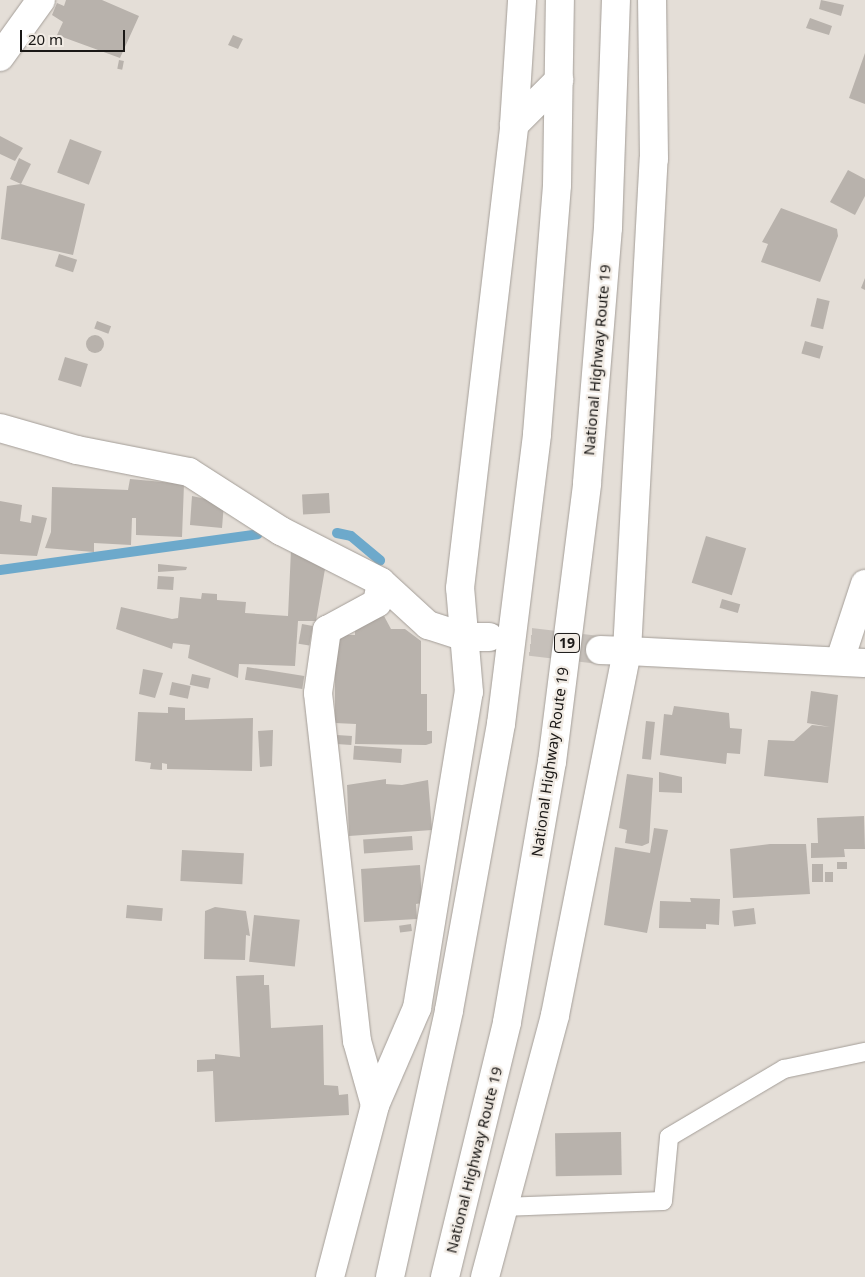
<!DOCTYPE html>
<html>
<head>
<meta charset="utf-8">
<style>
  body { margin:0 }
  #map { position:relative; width:865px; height:1277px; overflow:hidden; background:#e4ded7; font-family:"Noto Sans",sans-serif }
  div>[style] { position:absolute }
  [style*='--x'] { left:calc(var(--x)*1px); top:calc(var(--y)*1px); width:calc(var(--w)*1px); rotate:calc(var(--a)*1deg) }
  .stream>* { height:10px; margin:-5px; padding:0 5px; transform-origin:5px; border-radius:5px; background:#6da9cb }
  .building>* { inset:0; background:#b8b2ac; transform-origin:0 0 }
  .round { border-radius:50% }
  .street-tunnel>* { height:28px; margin-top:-14px; transform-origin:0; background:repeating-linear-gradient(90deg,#c6c0ba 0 28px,transparent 0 42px) }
  .roads { filter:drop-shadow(0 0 1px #a49e98) drop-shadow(0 0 1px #a49e98) }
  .lane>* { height:18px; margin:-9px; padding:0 9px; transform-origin:9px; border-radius:9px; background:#fff }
  .street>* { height:28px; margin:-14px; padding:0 14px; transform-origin:14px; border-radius:14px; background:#fff }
  .secondary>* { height:28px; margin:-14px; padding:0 14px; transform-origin:14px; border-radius:14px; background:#fff }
  .highway>* { height:28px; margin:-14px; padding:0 14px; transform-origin:14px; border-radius:14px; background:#fff }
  span { translate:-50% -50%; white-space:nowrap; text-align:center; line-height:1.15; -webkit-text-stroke:4.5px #f1ebe4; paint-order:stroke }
  .shield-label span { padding:1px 4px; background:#f1ebe4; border:1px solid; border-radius:4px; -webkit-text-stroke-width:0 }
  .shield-label { font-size:14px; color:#1a1816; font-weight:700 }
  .street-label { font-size:15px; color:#1a1816 }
  .scale { position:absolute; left:20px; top:30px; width:105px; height:22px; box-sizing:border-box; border:2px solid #1a1816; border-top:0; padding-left:6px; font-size:15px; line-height:18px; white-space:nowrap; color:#1a1816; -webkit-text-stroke:4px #f1ebe4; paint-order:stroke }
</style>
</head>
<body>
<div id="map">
  <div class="stream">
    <div style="--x:337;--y:533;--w:14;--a:12"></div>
    <div style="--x:351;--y:536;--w:38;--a:40"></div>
    <div style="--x:0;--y:570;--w:260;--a:-7.9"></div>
  </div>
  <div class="building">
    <div style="clip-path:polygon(66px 0,102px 0,139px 16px,120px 58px,57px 35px,63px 22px,52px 15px,57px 3px,64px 6px)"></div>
    <div style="clip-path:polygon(821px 0,844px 5px,841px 16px,819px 9px)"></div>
    <div style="clip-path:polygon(810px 18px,832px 26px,829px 35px,806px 28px)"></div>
    <div style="clip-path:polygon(233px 35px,243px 39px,238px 49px,228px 45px)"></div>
    <div style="clip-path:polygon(865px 53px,865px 104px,849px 98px)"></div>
    <div style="left:119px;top:60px;width:5px;height:9px;rotate:11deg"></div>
    <div style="clip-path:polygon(0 136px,23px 148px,15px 161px,0 154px)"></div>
    <div style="left:70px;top:139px;width:34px;height:36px;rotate:21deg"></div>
    <div style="clip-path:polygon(19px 158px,31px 164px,21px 184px,85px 204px,73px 255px,1px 239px,7px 186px,21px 184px,10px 179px)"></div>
    <div style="clip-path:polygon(848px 170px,865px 179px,865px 196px,855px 215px,830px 202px)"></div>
    <div style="clip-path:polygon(781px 208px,837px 229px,838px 236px,820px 282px,761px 262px,768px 244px,762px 242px)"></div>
    <div style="left:59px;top:254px;width:19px;height:13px;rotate:18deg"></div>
    <div style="clip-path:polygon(865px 278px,865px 290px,861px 288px)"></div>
    <div style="left:817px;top:298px;width:13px;height:29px;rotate:13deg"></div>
    <div style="left:97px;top:321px;width:15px;height:8px;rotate:20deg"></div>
    <div class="round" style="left:86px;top:335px;width:18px;height:18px"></div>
    <div style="left:805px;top:341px;width:19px;height:13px;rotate:16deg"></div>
    <div style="left:65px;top:357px;width:24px;height:24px;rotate:17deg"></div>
    <div style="clip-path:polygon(130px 479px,184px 484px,182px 537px,136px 535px,136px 518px,132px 518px,131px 545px,94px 543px,94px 552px,45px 548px,51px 532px,52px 487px,128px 490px)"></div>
    <div style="left:329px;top:493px;width:20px;height:27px;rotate:87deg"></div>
    <div style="clip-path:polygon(192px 496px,224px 503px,222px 528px,190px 525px)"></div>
    <div style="clip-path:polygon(0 501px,22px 505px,20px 521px,31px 523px,32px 515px,47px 518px,37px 556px,0 554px)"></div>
    <div style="left:706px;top:536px;width:42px;height:49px;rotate:17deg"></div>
    <div style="clip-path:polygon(291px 550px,325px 569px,316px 621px,298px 621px,295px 666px,239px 664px,238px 678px,188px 658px,190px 645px,173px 643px,172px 649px,116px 629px,121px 607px,172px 619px,178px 618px,180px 597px,201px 599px,202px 593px,217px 594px,217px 600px,246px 602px,245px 613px,288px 616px)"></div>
    <div style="clip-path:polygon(158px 564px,187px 567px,186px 570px,158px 572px)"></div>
    <div style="left:158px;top:576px;width:16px;height:13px;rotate:4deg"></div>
    <div style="left:722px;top:599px;width:19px;height:9px;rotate:16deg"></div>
    <div style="clip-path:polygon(384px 616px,391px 629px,405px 629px,421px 641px,421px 694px,427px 694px,427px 731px,432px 731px,432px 743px,426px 745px,355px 744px,356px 724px,335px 723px,335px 635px,355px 635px,355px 626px)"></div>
    <div style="left:302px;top:624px;width:11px;height:20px;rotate:10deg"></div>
    <div style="left:247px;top:667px;width:58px;height:13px;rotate:9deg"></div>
    <div style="clip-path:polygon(143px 669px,163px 673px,155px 698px,139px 694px)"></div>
    <div style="left:192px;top:674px;width:19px;height:11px;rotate:12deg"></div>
    <div style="left:172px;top:682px;width:19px;height:13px;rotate:12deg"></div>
    <div style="clip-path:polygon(811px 691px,838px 695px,828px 783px,764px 776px,768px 740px,794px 741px,812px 725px,830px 727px,807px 723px)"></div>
    <div style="clip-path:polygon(674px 706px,729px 713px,730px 728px,742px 729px,740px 754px,727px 753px,726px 764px,660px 755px,664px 714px,672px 715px)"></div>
    <div style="clip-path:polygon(168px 707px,185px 708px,185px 720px,253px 718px,252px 771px,167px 769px,167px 764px,162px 763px,162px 770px,150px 769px,151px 763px,135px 761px,138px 712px,168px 713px)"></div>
    <div style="left:646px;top:721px;width:9px;height:38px;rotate:6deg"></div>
    <div style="clip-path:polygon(273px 730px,272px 766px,260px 767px,258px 731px)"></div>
    <div style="left:337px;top:735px;width:15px;height:9px;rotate:4deg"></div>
    <div style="left:402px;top:749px;width:14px;height:48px;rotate:94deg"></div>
    <div style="clip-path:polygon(659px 772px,682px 777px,682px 793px,659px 792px)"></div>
    <div style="clip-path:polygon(627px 774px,653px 778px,649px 843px,642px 846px,625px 843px,627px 830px,619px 828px)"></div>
    <div style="clip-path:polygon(386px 779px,386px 784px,402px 785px,428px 780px,432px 830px,349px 836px,347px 785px)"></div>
    <div style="clip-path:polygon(864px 816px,865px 849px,844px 849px,845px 857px,811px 858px,811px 843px,818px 843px,817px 818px)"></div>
    <div style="clip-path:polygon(654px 828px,668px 830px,647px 933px,604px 925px,615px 847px,650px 853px)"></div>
    <div style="left:412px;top:836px;width:14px;height:49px;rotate:86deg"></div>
    <div style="clip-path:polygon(770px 844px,806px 844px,810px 894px,733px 898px,730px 849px)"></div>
    <div style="left:182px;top:850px;width:62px;height:31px;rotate:3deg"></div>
    <div style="left:837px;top:862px;width:10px;height:7px"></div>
    <div style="left:823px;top:864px;width:18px;height:11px;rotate:90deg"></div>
    <div style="clip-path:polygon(420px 865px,422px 903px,416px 904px,417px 919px,364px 922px,361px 869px)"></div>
    <div style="left:833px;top:872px;width:10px;height:8px;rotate:90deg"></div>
    <div style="clip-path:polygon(690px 898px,720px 899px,719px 925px,706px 924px,706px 929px,659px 928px,660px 901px,691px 902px)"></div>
    <div style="left:127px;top:905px;width:36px;height:13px;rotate:5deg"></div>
    <div style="clip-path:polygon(215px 907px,246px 911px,250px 936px,246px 935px,245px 960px,204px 959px,205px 911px)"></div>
    <div style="left:754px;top:908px;width:16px;height:22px;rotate:83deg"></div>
    <div style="left:254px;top:915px;width:46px;height:47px;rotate:6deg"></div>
    <div style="left:411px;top:924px;width:7px;height:12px;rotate:82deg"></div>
    <div style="clip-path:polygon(264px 975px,264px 985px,269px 985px,271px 1028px,323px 1025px,324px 1085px,338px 1086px,339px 1095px,348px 1094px,349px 1115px,215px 1122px,213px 1071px,197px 1072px,197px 1060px,215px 1059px,215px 1054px,240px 1057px,236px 976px)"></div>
    <div style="left:621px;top:1132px;width:43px;height:66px;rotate:89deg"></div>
  </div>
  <div class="street-tunnel">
    <div style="--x:489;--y:637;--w:112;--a:6.7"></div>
  </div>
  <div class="roads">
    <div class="lane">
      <div style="--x:502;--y:1207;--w:161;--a:-2.1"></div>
      <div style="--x:663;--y:1201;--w:64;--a:-84.6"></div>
      <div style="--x:669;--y:1137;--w:134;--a:-30.6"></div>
      <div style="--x:784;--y:1069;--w:83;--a:-11.9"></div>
    </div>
    <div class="street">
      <div style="--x:0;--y:57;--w:70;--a:-54.3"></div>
      <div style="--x:0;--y:428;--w:80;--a:15.9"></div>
      <div style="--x:77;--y:450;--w:114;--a:11.1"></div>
      <div style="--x:189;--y:472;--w:109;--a:32.7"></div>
      <div style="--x:281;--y:531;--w:112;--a:27"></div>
      <div style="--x:381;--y:582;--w:64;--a:42.5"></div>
      <div style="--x:428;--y:625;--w:39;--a:18"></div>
      <div style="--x:465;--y:637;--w:24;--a:0"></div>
      <div style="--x:600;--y:650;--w:27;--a:2"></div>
      <div style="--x:840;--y:660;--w:80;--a:-71.8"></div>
      <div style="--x:375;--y:1105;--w:66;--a:-105.7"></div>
      <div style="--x:357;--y:1041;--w:350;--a:-96.4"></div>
      <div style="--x:318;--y:693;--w:64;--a:-81.9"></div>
      <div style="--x:327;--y:630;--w:57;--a:-28.4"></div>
      <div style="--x:377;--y:603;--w:21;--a:-79"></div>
      <div style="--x:330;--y:1277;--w:178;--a:-75.3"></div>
      <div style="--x:375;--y:1105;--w:106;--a:-66.6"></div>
      <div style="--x:417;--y:1008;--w:320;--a:-80.7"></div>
      <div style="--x:469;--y:692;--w:104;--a:-94.9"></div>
      <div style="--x:460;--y:588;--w:466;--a:-83.3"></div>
      <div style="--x:514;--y:125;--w:125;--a:-86.3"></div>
      <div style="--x:485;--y:1277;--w:271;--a:-75"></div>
      <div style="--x:555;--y:1015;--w:371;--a:-78.8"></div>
      <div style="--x:627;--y:651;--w:493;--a:-86.9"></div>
      <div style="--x:654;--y:159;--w:159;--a:-90.7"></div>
    </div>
    <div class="secondary">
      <div style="--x:627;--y:651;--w:238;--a:2.9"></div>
    </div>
    <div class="highway">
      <div style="--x:514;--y:125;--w:64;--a:-45"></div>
      <div style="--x:390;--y:1277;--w:273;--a:-77.5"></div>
      <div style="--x:449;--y:1010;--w:291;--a:-79.7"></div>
      <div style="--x:501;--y:724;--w:292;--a:-82.9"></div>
      <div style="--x:537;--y:434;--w:250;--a:-85.4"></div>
      <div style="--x:557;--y:185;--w:185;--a:-89.1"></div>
      <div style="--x:445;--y:1277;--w:262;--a:-76.3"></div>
      <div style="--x:507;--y:1022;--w:264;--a:-80.2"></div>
      <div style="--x:552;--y:762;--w:281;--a:-82.8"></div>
      <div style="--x:587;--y:483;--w:256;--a:-85.3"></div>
      <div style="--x:608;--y:228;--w:228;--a:-88"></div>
    </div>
  </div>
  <div class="shield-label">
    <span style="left:567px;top:643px">19</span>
  </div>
  <div class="street-label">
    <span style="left:597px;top:360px;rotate:-85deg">National Highway Route 19</span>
    <span style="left:550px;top:762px;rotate:-82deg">National Highway Route 19</span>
    <span style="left:474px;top:1160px;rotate:-76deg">National Highway Route 19</span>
  </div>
  <div class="scale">20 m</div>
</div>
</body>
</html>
